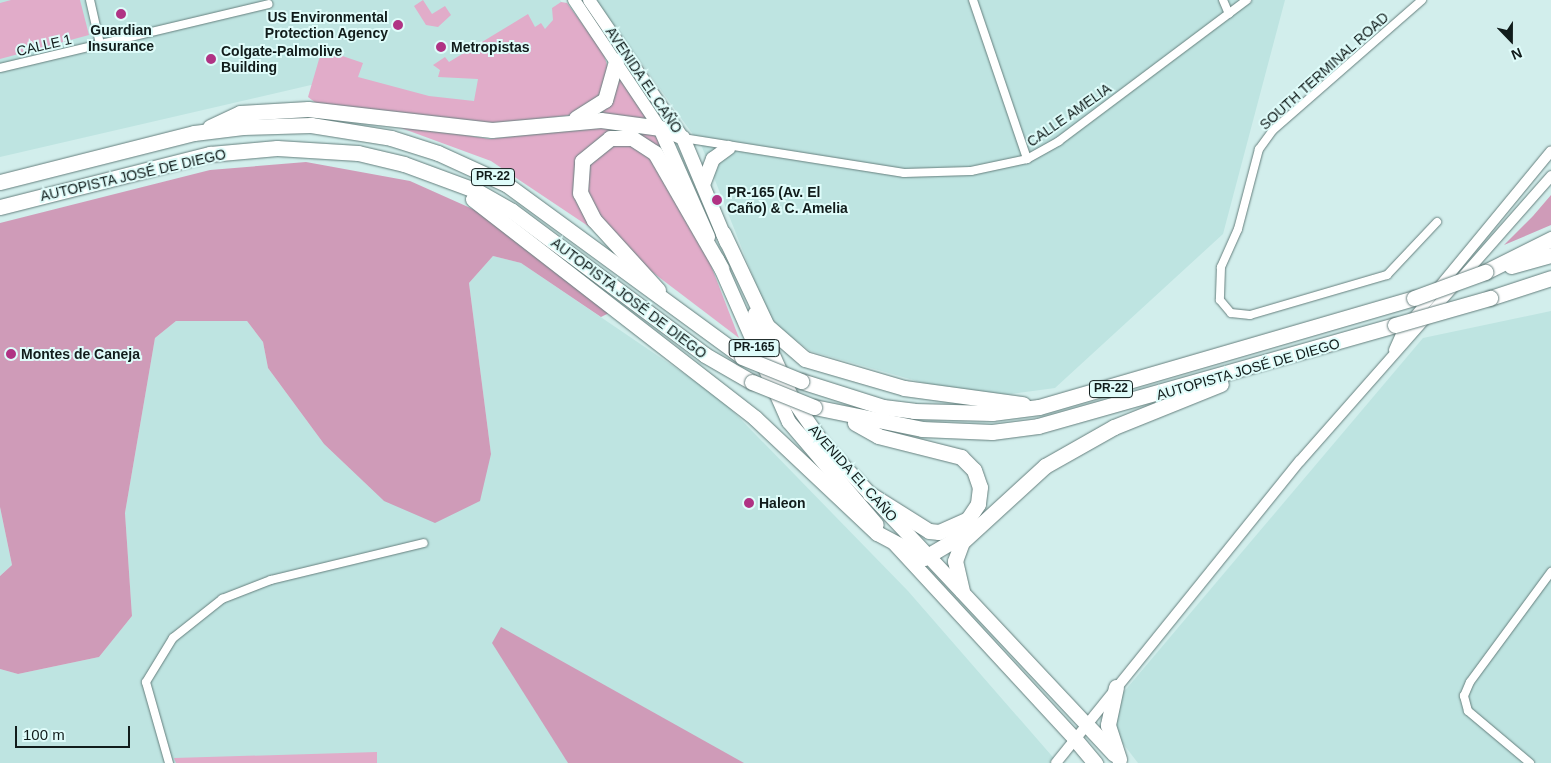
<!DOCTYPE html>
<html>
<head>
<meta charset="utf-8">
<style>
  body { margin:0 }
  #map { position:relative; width:1551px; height:763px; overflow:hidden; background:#d2eeec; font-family:Helvetica,sans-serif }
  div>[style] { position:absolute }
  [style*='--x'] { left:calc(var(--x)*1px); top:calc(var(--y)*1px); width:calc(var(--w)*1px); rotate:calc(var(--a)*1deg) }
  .built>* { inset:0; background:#bee4e1 }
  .green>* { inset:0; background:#e1acc9 }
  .forest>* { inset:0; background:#cf9bb8 }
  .roads { filter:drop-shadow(0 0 1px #657f7d) drop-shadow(0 0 1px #657f7d) }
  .minor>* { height:8px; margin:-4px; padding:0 4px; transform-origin:4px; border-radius:4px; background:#fff }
  .tertiary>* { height:10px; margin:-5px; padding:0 5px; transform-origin:5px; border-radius:5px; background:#fff }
  .primary>* { height:12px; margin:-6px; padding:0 6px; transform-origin:6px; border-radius:6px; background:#fff }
  .trunk>* { height:14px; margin:-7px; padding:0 7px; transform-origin:7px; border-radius:7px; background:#fff }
  .motorway>* { height:15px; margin:-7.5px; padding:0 7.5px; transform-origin:7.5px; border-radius:7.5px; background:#fff }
  .bridges { filter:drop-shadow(0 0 1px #657f7d) drop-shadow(0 0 1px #657f7d) }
  .motorway-bridge>* { height:15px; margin:-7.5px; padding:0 7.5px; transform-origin:7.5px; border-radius:7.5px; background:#fff }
  .dots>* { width:14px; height:14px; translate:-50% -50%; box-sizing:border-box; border:2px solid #dffcfa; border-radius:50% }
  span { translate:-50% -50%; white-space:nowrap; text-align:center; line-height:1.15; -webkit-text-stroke:4px #dffcfa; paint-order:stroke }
  .shield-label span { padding:1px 4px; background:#dffcfa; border:1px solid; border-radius:4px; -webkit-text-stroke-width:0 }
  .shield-label { font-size:12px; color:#111c1b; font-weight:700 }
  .poi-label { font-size:14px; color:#111c1b; font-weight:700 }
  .right { translate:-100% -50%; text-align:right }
  .left { translate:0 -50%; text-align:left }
  .street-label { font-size:14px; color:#111c1b }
  .north { position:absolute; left:1486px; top:15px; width:50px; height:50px; -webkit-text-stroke:4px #dffcfa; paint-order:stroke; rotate:158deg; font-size:14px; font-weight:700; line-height:20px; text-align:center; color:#111c1b }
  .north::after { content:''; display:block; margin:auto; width:18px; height:22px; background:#111c1b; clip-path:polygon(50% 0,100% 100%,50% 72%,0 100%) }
  .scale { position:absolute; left:15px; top:726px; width:115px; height:22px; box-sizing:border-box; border:2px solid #111c1b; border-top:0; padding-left:6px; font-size:15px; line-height:18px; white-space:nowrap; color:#111c1b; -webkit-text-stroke:4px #dffcfa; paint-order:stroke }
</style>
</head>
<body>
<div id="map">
  <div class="built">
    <div style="clip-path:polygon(0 0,560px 0,606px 63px,490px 116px,311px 85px,0 157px)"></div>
    <div style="clip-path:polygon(596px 0,1285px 0,1223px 234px,1055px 388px,1004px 395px,956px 392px,810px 351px,770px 320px,702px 147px)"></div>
    <div style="clip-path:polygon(493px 256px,521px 263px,720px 398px,908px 591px,1058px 763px,0 763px,0 669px,18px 674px,99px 657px,132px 616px,125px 513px,155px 338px,176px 321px,247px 321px,263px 342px,268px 368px,324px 444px,384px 501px,491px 454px,469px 283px)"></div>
    <div style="clip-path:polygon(1551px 311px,1551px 763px,1138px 763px,1114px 732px,1122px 694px,1423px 338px)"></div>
    <div style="clip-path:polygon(0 507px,12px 565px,0 576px)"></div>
  </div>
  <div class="green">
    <div style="clip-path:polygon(11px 0,80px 0,89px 35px,0 59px,0 3px)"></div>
    <div style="clip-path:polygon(423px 0,432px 14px,445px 6px,451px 15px,438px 27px,426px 25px,414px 6px)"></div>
    <div style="clip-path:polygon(561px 2px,567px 3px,603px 52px,610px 74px,608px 90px,579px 114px,491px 125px,320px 106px,308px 97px,322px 49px,363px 63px,358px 77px,429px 96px,474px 101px,478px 79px,438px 77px,440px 70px,433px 65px,445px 57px,449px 62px,528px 14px,535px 27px,541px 23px,545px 29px,553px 20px,552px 8px)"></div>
    <div style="clip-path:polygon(620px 73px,649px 120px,601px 114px,615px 94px)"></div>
    <div style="clip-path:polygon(382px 121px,489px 139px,607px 125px,653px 132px,681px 178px,628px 134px,576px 170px,597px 232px,491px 161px)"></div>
    <div style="clip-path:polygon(628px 143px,646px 150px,695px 224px,739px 338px,639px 262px,586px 200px,589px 160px,607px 146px)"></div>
    <div style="clip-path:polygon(377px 752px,377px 763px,176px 763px,174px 758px)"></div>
  </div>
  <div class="forest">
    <div style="clip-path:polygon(306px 162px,410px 181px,495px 219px,609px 313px,601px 317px,521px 263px,493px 256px,469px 283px,491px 454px,480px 501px,435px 523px,384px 501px,324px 444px,268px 368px,263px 342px,247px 321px,176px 321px,155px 338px,125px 513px,132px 616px,99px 657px,18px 674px,0 669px,0 576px,12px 565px,0 507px,0 223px,210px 170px)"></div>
    <div style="clip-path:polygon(1551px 195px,1551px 225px,1504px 245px,1533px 216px)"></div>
    <div style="clip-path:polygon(501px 627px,744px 763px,568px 763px,492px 643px)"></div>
  </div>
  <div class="roads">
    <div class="minor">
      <div style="--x:90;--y:0;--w:45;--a:77.2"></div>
      <div style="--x:973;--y:0;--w:168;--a:71.2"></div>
      <div style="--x:1223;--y:0;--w:15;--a:67"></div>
      <div style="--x:1422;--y:0;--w:198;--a:138.9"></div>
      <div style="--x:1273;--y:130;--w:24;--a:126"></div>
      <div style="--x:1259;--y:149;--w:83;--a:104.7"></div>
      <div style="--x:1238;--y:229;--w:42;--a:114.1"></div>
      <div style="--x:1221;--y:267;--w:33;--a:92"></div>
      <div style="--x:1220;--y:300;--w:17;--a:50"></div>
      <div style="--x:1231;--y:313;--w:19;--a:6"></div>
      <div style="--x:1250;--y:315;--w:143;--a:-16.3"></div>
      <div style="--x:1387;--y:275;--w:73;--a:-46.7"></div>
      <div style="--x:0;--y:68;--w:276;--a:-13.4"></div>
      <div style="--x:683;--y:138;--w:224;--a:9"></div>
      <div style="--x:904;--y:173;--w:67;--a:-1.7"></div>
      <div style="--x:971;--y:171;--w:57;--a:-12.1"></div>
      <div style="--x:1027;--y:159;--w:37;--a:-29"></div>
      <div style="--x:1059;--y:141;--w:235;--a:-36.9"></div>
      <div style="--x:169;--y:763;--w:84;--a:-105.9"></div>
      <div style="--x:146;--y:682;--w:52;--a:-58.5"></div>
      <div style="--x:173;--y:638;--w:63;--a:-38.5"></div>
      <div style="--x:222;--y:599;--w:53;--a:-21.2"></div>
      <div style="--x:271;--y:580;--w:157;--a:-13.6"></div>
      <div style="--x:1530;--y:763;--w:81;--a:-140"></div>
      <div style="--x:1468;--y:711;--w:16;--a:-105"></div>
      <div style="--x:1464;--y:696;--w:15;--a:-67"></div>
      <div style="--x:1470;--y:682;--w:137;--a:-53.6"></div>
    </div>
    <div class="tertiary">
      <div style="--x:1394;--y:350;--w:20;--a:-66"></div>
      <div style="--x:1402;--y:332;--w:234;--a:-50.5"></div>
      <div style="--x:1056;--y:763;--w:388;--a:-51.1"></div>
      <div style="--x:1300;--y:461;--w:380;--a:-48.6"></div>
    </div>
    <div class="primary">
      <div style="--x:574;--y:0;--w:154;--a:56.1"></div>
      <div style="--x:589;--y:0;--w:167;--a:55.7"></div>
    </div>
    <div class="trunk">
      <div style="--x:660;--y:128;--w:119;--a:66.2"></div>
      <div style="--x:660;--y:128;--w:25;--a:23"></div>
      <div style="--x:683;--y:138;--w:114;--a:67.3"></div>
      <div style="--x:703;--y:185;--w:28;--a:-69"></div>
      <div style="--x:713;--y:159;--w:19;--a:-36"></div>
      <div style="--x:717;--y:259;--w:178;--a:66.2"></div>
      <div style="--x:789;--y:422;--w:135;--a:49.5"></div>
      <div style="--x:755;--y:314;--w:94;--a:66.2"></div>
      <div style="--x:793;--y:400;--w:56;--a:55.2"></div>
      <div style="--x:825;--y:446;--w:381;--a:46.8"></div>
      <div style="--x:895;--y:544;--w:264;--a:47.3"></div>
    </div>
    <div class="motorway">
      <div style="--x:576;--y:118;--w:34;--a:-32"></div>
      <div style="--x:605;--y:100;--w:41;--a:-74.2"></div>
      <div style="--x:210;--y:127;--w:33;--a:-25"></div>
      <div style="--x:240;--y:113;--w:68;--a:-3.4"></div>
      <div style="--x:308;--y:109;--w:185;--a:6.5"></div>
      <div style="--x:492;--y:130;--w:109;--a:-5.2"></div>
      <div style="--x:601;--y:120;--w:60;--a:7.7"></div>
      <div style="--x:0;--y:182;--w:200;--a:-14.2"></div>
      <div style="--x:194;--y:133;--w:49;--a:-7"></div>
      <div style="--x:243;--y:127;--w:68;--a:-1.7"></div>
      <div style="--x:311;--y:125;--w:81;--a:9.2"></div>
      <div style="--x:391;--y:138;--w:49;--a:17.7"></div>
      <div style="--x:438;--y:153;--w:75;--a:24.5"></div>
      <div style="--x:506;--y:184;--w:293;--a:36.2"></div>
      <div style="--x:473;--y:199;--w:357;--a:37.8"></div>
      <div style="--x:755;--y:418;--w:168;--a:43.3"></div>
      <div style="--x:877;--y:533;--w:53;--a:28"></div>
      <div style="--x:924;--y:558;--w:55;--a:-30.8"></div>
      <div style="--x:0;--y:207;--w:217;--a:-14.2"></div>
      <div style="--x:210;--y:154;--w:67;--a:-5.1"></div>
      <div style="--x:277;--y:148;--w:81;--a:3.5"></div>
      <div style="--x:358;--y:153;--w:47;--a:13.4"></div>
      <div style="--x:404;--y:164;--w:78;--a:20.3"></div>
      <div style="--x:477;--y:191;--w:40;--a:29.7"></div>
      <div style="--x:512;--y:211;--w:241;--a:36.7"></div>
      <div style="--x:705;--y:355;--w:54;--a:29.9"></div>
      <div style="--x:723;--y:233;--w:103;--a:64.7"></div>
      <div style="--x:767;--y:326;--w:50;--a:41"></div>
      <div style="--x:805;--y:359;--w:103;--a:16.3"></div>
      <div style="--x:904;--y:388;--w:120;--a:7.7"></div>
      <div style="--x:1511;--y:266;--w:41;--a:-15.4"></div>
      <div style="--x:1485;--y:272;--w:74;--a:-26.6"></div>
      <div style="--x:658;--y:290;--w:95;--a:-132.4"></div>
      <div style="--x:594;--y:220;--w:30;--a:-117"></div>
      <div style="--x:580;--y:193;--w:32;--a:-86"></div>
      <div style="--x:582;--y:161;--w:36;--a:-39"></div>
      <div style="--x:610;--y:138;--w:22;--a:0"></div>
      <div style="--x:632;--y:138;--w:27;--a:33"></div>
      <div style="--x:655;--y:153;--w:133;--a:60.1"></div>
      <div style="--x:1490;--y:298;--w:64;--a:-18.2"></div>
      <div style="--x:801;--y:381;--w:86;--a:17.6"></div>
      <div style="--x:883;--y:407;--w:31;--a:7"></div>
      <div style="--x:914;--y:411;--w:78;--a:1.5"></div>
      <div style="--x:992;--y:413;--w:47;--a:-7.3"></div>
      <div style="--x:1039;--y:407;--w:391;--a:-16.2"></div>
      <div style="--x:814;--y:407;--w:110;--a:11.5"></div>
      <div style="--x:922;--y:429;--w:70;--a:2.5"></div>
      <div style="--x:992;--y:432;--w:46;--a:-7.4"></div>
      <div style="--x:1038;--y:426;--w:371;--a:-15.8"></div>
      <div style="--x:855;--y:423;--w:26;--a:29"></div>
      <div style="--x:878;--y:436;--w:86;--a:14.2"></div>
      <div style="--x:961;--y:457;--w:18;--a:45"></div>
      <div style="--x:974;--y:470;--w:18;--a:71"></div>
      <div style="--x:980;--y:487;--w:17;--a:97"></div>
      <div style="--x:978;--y:504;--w:18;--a:124"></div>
      <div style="--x:968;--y:519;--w:32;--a:156"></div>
      <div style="--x:939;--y:532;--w:10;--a:-174"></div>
      <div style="--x:929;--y:531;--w:70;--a:-147.9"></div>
      <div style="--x:962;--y:591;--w:31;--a:-103"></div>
      <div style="--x:955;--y:561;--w:20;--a:-70"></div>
      <div style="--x:962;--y:542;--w:113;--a:-42.5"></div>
      <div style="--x:1045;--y:466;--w:79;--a:-29.5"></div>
      <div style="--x:1114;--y:427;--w:115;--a:-21.9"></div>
      <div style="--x:1116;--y:687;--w:39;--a:102"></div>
      <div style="--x:1108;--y:725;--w:36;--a:72"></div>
      <div style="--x:1086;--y:724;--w:41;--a:47"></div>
      <div style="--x:1074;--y:738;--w:33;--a:50"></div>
    </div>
  </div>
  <div class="bridges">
    <div class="motorway-bridge">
      <div style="--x:1414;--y:298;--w:76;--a:-20.1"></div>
      <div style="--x:1395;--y:325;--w:99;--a:-15.9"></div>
      <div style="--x:742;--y:357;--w:64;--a:22.1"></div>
      <div style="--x:752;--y:382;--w:67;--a:22"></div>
    </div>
  </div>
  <div class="dots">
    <div style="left:121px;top:14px;background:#b03384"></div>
    <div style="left:398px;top:25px;background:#b03384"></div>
    <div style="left:441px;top:47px;background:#b03384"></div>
    <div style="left:211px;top:59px;background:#b03384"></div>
    <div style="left:717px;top:200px;background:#b03384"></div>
    <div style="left:11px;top:354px;background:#b03384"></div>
    <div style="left:749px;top:503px;background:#b03384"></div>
  </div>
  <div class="shield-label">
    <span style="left:493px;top:177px">PR-22</span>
    <span style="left:754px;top:348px">PR-165</span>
    <span style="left:1111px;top:389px">PR-22</span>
  </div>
  <div class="poi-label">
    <span class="right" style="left:388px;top:25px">US Environmental<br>Protection Agency</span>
    <span style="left:121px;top:38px">Guardian<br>Insurance</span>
    <span class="left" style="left:451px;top:47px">Metropistas</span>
    <span class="left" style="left:221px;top:59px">Colgate-Palmolive<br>Building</span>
    <span class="left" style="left:727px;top:200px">PR-165 (Av. El<br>Caño) &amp; C. Amelia</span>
    <span class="left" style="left:21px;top:354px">Montes de Caneja</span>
    <span class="left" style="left:759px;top:503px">Haleon</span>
  </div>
  <div class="street-label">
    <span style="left:44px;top:45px;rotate:-13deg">CALLE 1</span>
    <span style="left:1324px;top:71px;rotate:-42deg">SOUTH TERMINAL ROAD</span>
    <span style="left:644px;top:80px;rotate:56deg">AVENIDA EL CAÑO</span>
    <span style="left:1069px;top:115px;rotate:-35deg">CALLE AMELIA</span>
    <span style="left:133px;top:175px;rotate:-13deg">AUTOPISTA JOSÉ DE DIEGO</span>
    <span style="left:629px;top:298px;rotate:37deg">AUTOPISTA JOSÉ DE DIEGO</span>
    <span style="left:1248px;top:369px;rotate:-16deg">AUTOPISTA JOSÉ DE DIEGO</span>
    <span style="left:853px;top:473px;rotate:48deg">AVENIDA EL CAÑO</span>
  </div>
  <div class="north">N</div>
  <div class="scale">100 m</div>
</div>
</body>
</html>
